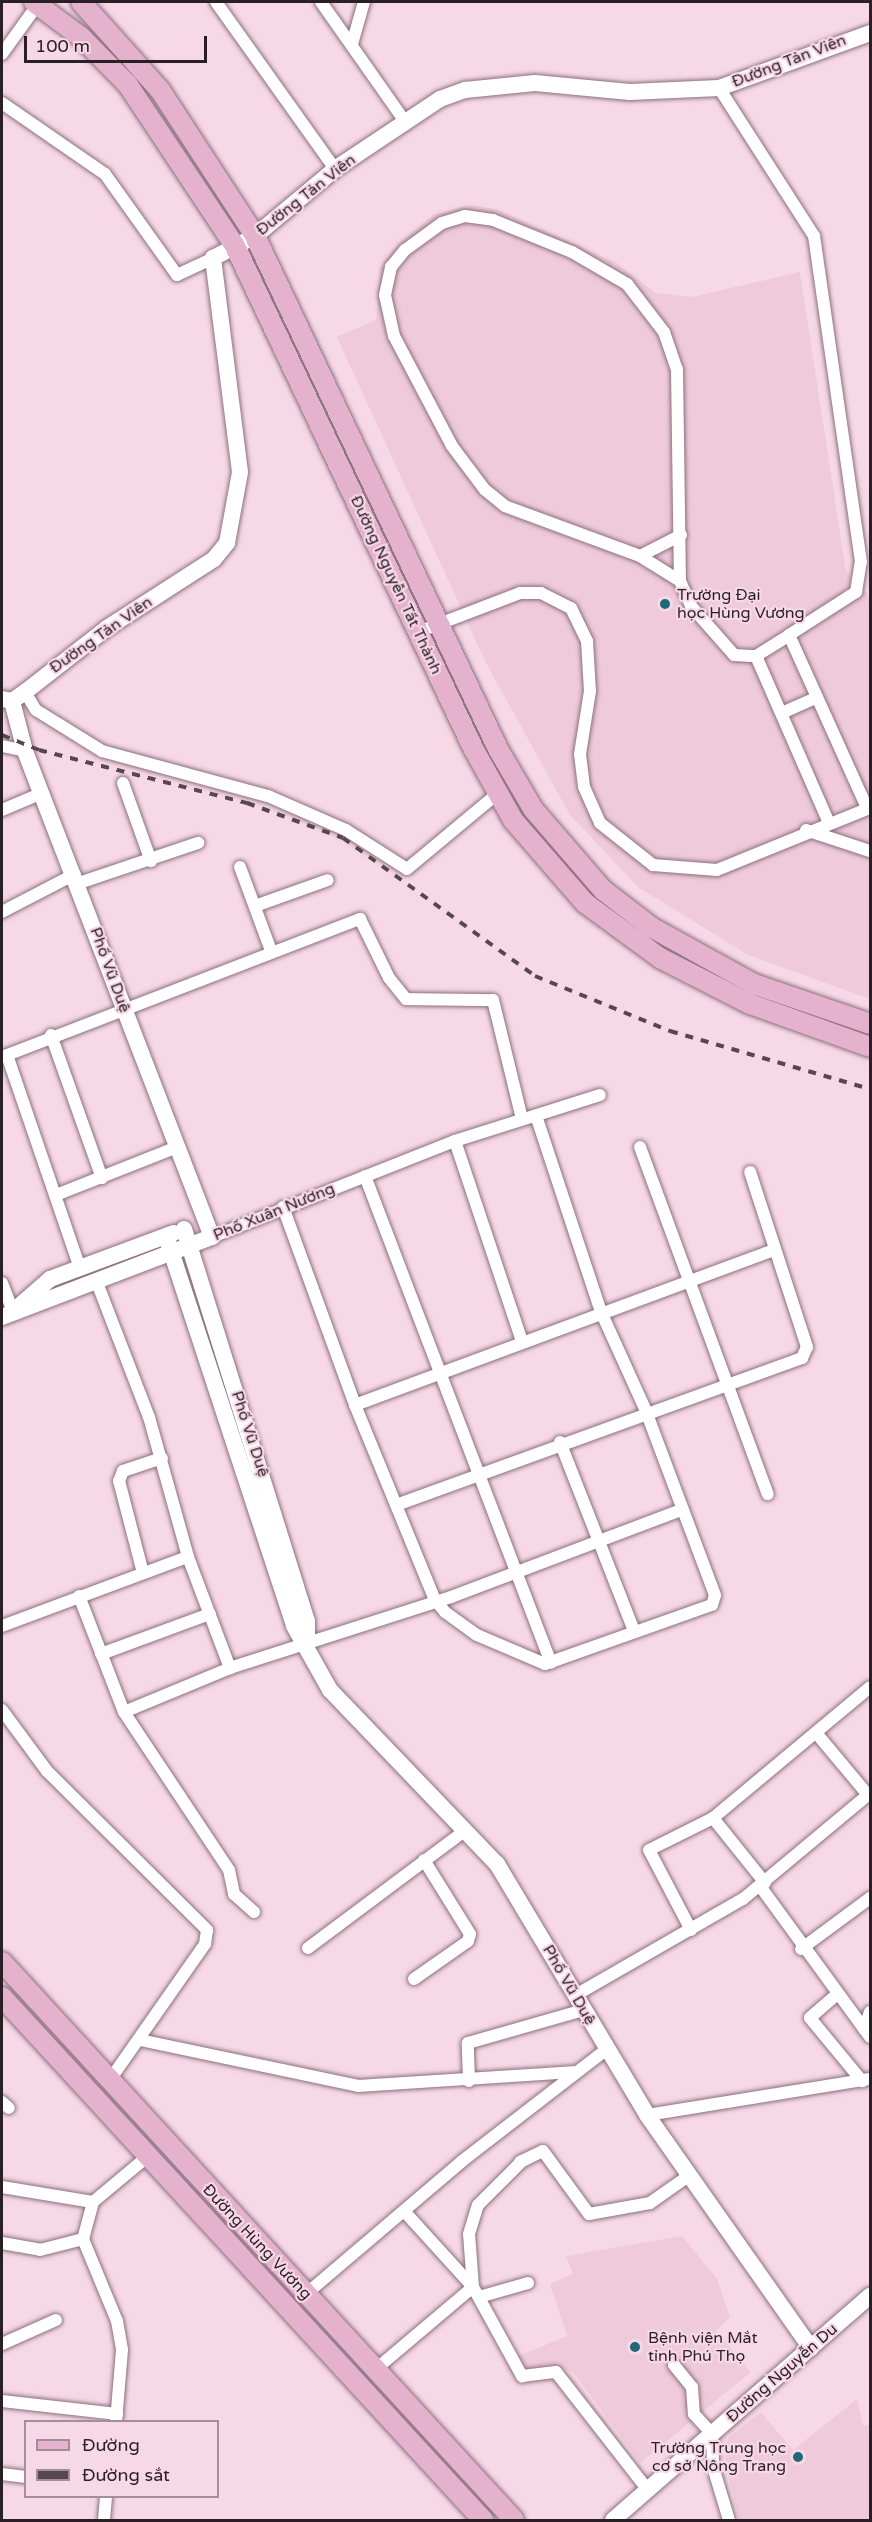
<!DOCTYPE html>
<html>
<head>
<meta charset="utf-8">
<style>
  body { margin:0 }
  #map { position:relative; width:872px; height:2522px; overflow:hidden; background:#f7d8e7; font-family:"Varela Round",sans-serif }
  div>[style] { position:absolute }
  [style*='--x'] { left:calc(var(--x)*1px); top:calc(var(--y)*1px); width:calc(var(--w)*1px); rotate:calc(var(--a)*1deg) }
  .built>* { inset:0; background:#efcadb }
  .roads { filter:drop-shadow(0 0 2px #8b707e) drop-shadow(0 0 2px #8b707e) }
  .minor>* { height:12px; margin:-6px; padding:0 6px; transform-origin:6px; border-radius:6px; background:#fff }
  .tertiary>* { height:16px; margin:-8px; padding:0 8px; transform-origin:8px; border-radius:8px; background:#fff }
  .primary>* { height:20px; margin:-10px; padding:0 10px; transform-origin:10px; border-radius:10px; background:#e4b2cd }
  .rail>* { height:4px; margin-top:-2px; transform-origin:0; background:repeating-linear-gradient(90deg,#56474f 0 8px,transparent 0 16px) }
  .dots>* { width:16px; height:16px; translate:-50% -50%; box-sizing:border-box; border:3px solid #f7d8e7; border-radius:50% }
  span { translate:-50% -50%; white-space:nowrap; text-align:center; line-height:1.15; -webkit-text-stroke:4.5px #f7d8e7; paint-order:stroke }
  .street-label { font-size:16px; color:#2a1f25 }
  .poi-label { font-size:16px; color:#2a1f25 }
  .left { translate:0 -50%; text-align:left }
  .right { translate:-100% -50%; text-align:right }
  .frame { position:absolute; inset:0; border:3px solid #2a1f25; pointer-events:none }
  .legend { position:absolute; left:24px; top:2420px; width:195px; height:78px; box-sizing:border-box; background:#f7d8e7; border:2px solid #a58e99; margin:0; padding:8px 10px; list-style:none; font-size:18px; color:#2a1f25 }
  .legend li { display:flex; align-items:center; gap:12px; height:30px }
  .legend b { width:30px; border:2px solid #a58e99 }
  .scale { position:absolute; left:24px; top:36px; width:183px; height:27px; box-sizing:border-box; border:3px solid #2a1f25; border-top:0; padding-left:8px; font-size:18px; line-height:21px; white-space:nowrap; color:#2a1f25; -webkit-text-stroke:4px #f7d8e7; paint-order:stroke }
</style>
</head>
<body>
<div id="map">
  <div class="built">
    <div style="clip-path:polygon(470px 205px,499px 210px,617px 263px,656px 293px,692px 297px,800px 272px,846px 572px,870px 597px,870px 999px,748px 955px,638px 887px,570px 815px,486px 663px,337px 337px,376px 320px,380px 267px,399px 243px,433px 215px)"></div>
    <div style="clip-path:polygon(682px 2236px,717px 2279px,730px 2317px,716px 2331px,751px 2372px,640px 2463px,574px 2373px,559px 2366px,525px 2373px,514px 2358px,567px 2336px,550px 2284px,573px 2274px,566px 2256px)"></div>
    <div style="clip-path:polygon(857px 2399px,863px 2426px,870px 2424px,870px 2520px,739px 2520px,725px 2463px,728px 2438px,761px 2412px,793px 2450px)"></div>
  </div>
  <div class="roads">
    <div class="minor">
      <div style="--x:216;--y:2;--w:205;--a:54.5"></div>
      <div style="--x:321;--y:2;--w:148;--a:54.9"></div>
      <div style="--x:352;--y:44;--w:44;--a:-74.1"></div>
      <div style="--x:2;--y:54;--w:62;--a:-54.2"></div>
      <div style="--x:2;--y:103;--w:125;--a:34.6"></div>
      <div style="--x:105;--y:174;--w:124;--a:54.5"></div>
      <div style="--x:177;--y:275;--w:40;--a:-25"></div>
      <div style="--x:640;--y:556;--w:46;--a:-27.1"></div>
      <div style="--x:680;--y:581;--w:47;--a:-148"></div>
      <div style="--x:640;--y:556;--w:144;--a:-159.7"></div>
      <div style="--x:505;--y:506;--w:26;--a:-141"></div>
      <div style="--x:485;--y:490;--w:55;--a:-126.9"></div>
      <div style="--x:452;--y:446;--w:124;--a:-117.8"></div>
      <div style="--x:394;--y:336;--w:42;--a:-102.4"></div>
      <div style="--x:385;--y:295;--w:29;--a:-78"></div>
      <div style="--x:391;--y:267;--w:22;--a:-51"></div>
      <div style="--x:405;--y:250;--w:46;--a:-36.1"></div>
      <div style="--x:442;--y:223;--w:24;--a:-17"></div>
      <div style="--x:465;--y:216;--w:28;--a:8"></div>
      <div style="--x:493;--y:220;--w:85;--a:22.1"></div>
      <div style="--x:572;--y:252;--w:64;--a:30.2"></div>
      <div style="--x:627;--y:284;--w:61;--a:52.4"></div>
      <div style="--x:664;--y:332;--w:39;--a:71"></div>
      <div style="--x:677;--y:369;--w:212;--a:89.2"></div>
      <div style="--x:680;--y:581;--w:27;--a:66"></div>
      <div style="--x:691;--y:606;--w:65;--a:48.7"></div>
      <div style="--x:734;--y:655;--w:22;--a:3"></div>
      <div style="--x:756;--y:656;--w:39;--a:-32"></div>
      <div style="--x:789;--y:635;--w:80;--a:-32.7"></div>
      <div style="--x:856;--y:592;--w:30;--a:-81"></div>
      <div style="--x:861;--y:562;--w:329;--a:-98.2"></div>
      <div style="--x:814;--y:236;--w:176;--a:-122.7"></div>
      <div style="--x:418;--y:632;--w:109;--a:-20.9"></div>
      <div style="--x:520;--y:593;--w:21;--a:0"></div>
      <div style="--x:541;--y:593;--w:34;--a:27"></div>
      <div style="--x:571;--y:608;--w:37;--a:64"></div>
      <div style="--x:587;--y:641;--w:50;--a:86.6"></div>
      <div style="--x:590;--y:691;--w:64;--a:99"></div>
      <div style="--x:580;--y:754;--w:33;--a:83"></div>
      <div style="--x:584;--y:787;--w:39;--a:66"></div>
      <div style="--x:600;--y:823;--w:68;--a:38.4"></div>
      <div style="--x:653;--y:865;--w:64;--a:4.5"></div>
      <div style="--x:717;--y:870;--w:165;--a:-22.1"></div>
      <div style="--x:789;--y:635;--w:190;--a:65.7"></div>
      <div style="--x:756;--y:656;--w:180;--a:66.4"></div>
      <div style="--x:25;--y:692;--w:21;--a:59"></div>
      <div style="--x:36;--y:710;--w:78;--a:31.8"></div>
      <div style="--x:102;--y:751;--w:172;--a:15.2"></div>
      <div style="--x:268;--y:796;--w:85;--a:23.6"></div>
      <div style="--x:346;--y:830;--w:72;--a:32.6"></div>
      <div style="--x:407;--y:869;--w:117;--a:-39.8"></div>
      <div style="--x:784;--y:712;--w:36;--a:-24"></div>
      <div style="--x:2;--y:746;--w:24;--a:12"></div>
      <div style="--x:123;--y:783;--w:83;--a:70.3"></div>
      <div style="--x:2;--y:810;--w:43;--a:-23"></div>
      <div style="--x:806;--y:830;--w:67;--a:18.2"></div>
      <div style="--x:240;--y:867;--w:90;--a:69.7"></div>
      <div style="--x:79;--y:883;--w:126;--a:-18.6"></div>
      <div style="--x:255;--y:906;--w:77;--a:-19.6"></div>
      <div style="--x:2;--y:912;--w:82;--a:-27.5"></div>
      <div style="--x:51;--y:1035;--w:152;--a:70.4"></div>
      <div style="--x:7;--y:1055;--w:225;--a:71.1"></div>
      <div style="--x:2;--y:1057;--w:384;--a:-21.1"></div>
      <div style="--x:360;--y:919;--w:66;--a:63.8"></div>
      <div style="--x:389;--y:978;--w:27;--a:51"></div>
      <div style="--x:406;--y:999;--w:87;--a:0.7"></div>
      <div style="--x:493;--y:1000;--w:122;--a:76.3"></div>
      <div style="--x:455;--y:1141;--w:211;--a:71.5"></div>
      <div style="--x:640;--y:1147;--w:370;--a:69.8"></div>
      <div style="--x:365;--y:1176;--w:521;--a:69.1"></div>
      <div style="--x:56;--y:1195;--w:128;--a:-21.6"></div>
      <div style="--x:283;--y:1207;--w:211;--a:70"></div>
      <div style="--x:355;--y:1405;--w:211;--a:67.7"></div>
      <div style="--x:435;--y:1600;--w:16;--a:50"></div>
      <div style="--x:445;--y:1612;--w:39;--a:36"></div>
      <div style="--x:477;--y:1635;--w:74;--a:23.1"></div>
      <div style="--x:545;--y:1664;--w:177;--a:-19.5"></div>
      <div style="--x:712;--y:1605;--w:10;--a:-73"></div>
      <div style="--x:715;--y:1595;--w:197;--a:-110.6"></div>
      <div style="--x:646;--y:1411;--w:109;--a:-114.4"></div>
      <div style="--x:601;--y:1312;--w:207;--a:-108.3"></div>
      <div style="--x:212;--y:1237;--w:261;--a:-21.6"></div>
      <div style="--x:455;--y:1141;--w:152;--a:-17.6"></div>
      <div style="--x:96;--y:1280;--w:147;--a:68.9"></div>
      <div style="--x:149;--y:1417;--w:145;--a:74.4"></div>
      <div style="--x:188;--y:1557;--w:119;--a:69.3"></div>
      <div style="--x:2;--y:1283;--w:31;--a:69"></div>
      <div style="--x:355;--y:1405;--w:447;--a:-20.3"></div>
      <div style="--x:560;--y:1442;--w:203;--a:68.6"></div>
      <div style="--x:399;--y:1504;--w:429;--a:-19.9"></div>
      <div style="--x:802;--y:1358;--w:12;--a:-66"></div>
      <div style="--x:807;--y:1347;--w:184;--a:-108"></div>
      <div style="--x:143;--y:1573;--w:95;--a:-104.6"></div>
      <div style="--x:119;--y:1481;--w:11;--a:-68"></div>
      <div style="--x:123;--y:1471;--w:41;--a:-18.4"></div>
      <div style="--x:79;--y:1596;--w:124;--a:68.8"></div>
      <div style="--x:124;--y:1712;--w:190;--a:56.4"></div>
      <div style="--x:229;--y:1870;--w:25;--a:78"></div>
      <div style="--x:234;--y:1894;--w:27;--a:42"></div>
      <div style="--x:2;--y:1626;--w:198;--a:-20.4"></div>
      <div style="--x:101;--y:1654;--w:116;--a:-20.2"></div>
      <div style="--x:2;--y:1710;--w:76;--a:53.6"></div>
      <div style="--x:47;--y:1771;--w:226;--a:44.8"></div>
      <div style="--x:207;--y:1930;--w:14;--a:98"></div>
      <div style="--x:205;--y:1944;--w:167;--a:125"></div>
      <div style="--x:124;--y:1712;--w:115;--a:-22.5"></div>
      <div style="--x:230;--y:1668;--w:232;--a:-17.8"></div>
      <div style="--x:451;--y:1597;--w:246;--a:-20.7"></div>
      <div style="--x:817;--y:1734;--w:80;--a:50.1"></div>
      <div style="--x:713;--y:1818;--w:83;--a:51.3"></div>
      <div style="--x:760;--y:1886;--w:187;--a:53.9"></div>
      <div style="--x:691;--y:1930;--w:90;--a:-117.7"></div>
      <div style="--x:649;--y:1850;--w:72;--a:-26.6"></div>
      <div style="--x:713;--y:1818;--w:204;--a:-39.8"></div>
      <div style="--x:308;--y:1948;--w:197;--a:-36.8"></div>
      <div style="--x:801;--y:1949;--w:86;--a:-36.5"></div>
      <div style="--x:414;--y:1979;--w:66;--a:-35.1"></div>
      <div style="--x:468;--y:1941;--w:7;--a:-74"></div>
      <div style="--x:470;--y:1934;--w:87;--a:-121.9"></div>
      <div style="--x:574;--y:1996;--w:195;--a:-29.9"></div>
      <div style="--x:743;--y:1899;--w:165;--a:-39.8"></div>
      <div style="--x:835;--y:1996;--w:33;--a:139"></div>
      <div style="--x:810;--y:2018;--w:82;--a:50.5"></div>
      <div style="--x:864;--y:2029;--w:18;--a:-71"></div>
      <div style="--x:140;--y:2040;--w:223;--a:11.9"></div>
      <div style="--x:358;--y:2086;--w:215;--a:-3.7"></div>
      <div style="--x:469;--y:2081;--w:38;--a:-92"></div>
      <div style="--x:468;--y:2043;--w:121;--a:-15.9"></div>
      <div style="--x:2;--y:2102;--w:9;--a:41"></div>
      <div style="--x:647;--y:2115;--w:226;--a:-9.2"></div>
      <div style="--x:520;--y:2162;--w:25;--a:-26"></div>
      <div style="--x:543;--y:2151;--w:78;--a:53.9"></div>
      <div style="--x:589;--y:2214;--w:62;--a:-10.2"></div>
      <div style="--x:650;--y:2203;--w:45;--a:-35.1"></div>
      <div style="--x:2;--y:2187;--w:92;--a:9.4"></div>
      <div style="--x:93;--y:2202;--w:70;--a:-39.8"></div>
      <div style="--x:93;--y:2202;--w:38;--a:105"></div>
      <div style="--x:83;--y:2239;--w:89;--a:67.5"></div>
      <div style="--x:117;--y:2321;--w:29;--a:80"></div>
      <div style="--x:122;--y:2350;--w:72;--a:94.8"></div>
      <div style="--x:404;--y:2211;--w:103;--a:47.8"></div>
      <div style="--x:473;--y:2287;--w:102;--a:61.2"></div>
      <div style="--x:522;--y:2376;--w:34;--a:-7"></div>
      <div style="--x:556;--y:2372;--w:150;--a:52.1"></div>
      <div style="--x:2;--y:2243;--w:39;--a:10"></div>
      <div style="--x:40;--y:2250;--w:44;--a:-14.3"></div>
      <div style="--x:473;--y:2287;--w:53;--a:-94.3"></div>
      <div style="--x:469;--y:2234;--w:30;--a:-73"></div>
      <div style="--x:478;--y:2205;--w:62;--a:-45"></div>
      <div style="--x:306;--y:2294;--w:205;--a:-40.4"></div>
      <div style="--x:462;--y:2161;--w:183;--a:-37.7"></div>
      <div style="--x:479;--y:2297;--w:51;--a:-15.9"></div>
      <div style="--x:2;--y:2344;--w:59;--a:-24"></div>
      <div style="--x:674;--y:2365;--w:28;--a:51"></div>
      <div style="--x:692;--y:2387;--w:27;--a:86"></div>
      <div style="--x:694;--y:2414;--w:27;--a:48"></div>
      <div style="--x:712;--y:2434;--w:33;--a:88"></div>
      <div style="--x:713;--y:2467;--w:55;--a:73.2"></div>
      <div style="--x:376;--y:2369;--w:127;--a:-40.2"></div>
      <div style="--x:2;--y:2401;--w:116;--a:6.4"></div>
      <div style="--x:2;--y:2474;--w:24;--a:7"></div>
      <div style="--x:104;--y:2520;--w:24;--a:-85"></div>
    </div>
    <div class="tertiary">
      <div style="--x:2;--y:699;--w:10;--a:11"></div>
      <div style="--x:12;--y:701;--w:16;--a:-35"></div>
      <div style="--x:25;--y:692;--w:104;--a:-38"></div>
      <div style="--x:107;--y:628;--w:127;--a:-32.8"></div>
      <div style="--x:214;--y:559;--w:21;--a:-51"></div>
      <div style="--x:227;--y:543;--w:72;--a:-79.6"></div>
      <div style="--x:240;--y:472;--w:216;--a:-97.2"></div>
      <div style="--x:213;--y:258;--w:47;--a:-27.6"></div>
      <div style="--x:255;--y:236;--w:104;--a:-39.9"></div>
      <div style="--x:335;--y:169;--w:126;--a:-33.7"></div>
      <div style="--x:440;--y:99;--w:27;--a:-20"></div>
      <div style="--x:465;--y:90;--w:70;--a:-5.7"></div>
      <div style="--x:535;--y:83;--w:95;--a:5.4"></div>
      <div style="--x:630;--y:92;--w:89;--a:-2.6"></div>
      <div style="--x:719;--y:88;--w:161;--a:-20"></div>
      <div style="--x:184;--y:1229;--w:411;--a:72.6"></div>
      <div style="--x:307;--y:1621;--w:20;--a:90"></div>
      <div style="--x:166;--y:1236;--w:410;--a:71.8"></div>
      <div style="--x:294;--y:1626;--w:73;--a:60.6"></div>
      <div style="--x:330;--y:1690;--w:241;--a:46.2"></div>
      <div style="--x:497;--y:1864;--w:292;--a:59.1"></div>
      <div style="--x:647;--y:2115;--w:285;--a:54.9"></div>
      <div style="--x:18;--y:1307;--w:43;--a:-41.2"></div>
      <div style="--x:50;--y:1279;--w:132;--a:-20.4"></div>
      <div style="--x:2;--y:1317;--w:225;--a:-20.9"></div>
      <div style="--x:212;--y:1237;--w:521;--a:-111.05"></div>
      <div style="--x:25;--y:751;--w:52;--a:-104.6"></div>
      <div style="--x:613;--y:2520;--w:341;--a:-41.1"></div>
    </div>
    <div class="primary">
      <div style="--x:34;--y:2;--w:59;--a:36.7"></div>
      <div style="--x:81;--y:37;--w:67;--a:45.6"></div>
      <div style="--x:128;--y:85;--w:193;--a:56.4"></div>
      <div style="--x:235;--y:246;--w:556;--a:64.63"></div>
      <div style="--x:473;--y:748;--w:82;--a:60.9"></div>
      <div style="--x:513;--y:820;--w:110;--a:49.1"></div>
      <div style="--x:585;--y:903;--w:93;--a:36.3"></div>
      <div style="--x:660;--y:958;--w:101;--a:27.1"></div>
      <div style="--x:750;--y:1004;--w:127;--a:19.7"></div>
      <div style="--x:81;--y:2;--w:118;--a:48.1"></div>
      <div style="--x:160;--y:90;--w:174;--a:56.9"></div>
      <div style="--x:255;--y:236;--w:568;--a:64.65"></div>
      <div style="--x:498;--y:749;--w:69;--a:59.7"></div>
      <div style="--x:533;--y:809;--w:107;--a:49.2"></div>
      <div style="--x:603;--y:890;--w:61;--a:37.6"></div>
      <div style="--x:651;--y:927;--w:118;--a:29"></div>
      <div style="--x:754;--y:984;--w:123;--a:19"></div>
      <div style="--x:2;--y:1962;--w:757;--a:47.46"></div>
      <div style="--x:2;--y:1997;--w:711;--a:47.4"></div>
    </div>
  </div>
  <div class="rail">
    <div style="--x:2;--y:735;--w:40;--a:22"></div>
    <div style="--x:39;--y:750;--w:215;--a:14.3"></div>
    <div style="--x:247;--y:803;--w:102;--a:20"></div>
    <div style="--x:343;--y:838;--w:236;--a:35.7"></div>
    <div style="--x:535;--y:976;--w:146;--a:22.2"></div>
    <div style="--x:670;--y:1031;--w:208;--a:16.2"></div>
  </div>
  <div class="dots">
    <div style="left:665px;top:604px;background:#1f6874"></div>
    <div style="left:635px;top:2347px;background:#1f6874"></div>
    <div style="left:798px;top:2457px;background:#1f6874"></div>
  </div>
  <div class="street-label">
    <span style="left:789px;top:61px;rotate:-21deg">Đường Tản Viên</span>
    <span style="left:306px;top:195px;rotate:-38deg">Đường Tản Viên</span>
    <span style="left:396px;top:585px;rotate:65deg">Đường Nguyễn Tất Thành</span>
    <span style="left:101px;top:635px;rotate:-35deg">Đường Tản Viên</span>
    <span style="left:110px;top:970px;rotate:70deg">Phố Vũ Duệ</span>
    <span style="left:274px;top:1212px;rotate:-22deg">Phố Xuân Nương</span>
    <span style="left:250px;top:1434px;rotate:72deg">Phố Vũ Duệ</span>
    <span style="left:569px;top:1985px;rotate:60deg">Phố Vũ Duệ</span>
    <span style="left:257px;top:2242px;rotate:47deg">Đường Hùng Vương</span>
    <span style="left:782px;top:2373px;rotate:-41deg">Đường Nguyễn Du</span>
  </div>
  <div class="poi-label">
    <span class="left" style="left:677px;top:604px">Trường Đại<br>học Hùng Vương</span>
    <span class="left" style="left:648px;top:2347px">Bệnh viện Mắt<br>tỉnh Phú Thọ</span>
    <span class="right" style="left:786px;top:2457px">Trường Trung học<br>cơ sở Nông Trang</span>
  </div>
  <div class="frame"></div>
  <ul class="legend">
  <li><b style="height:8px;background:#e4b2cd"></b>Đường</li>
  <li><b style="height:8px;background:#56474f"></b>Đường sắt</li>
  </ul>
  <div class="scale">100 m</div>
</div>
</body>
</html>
